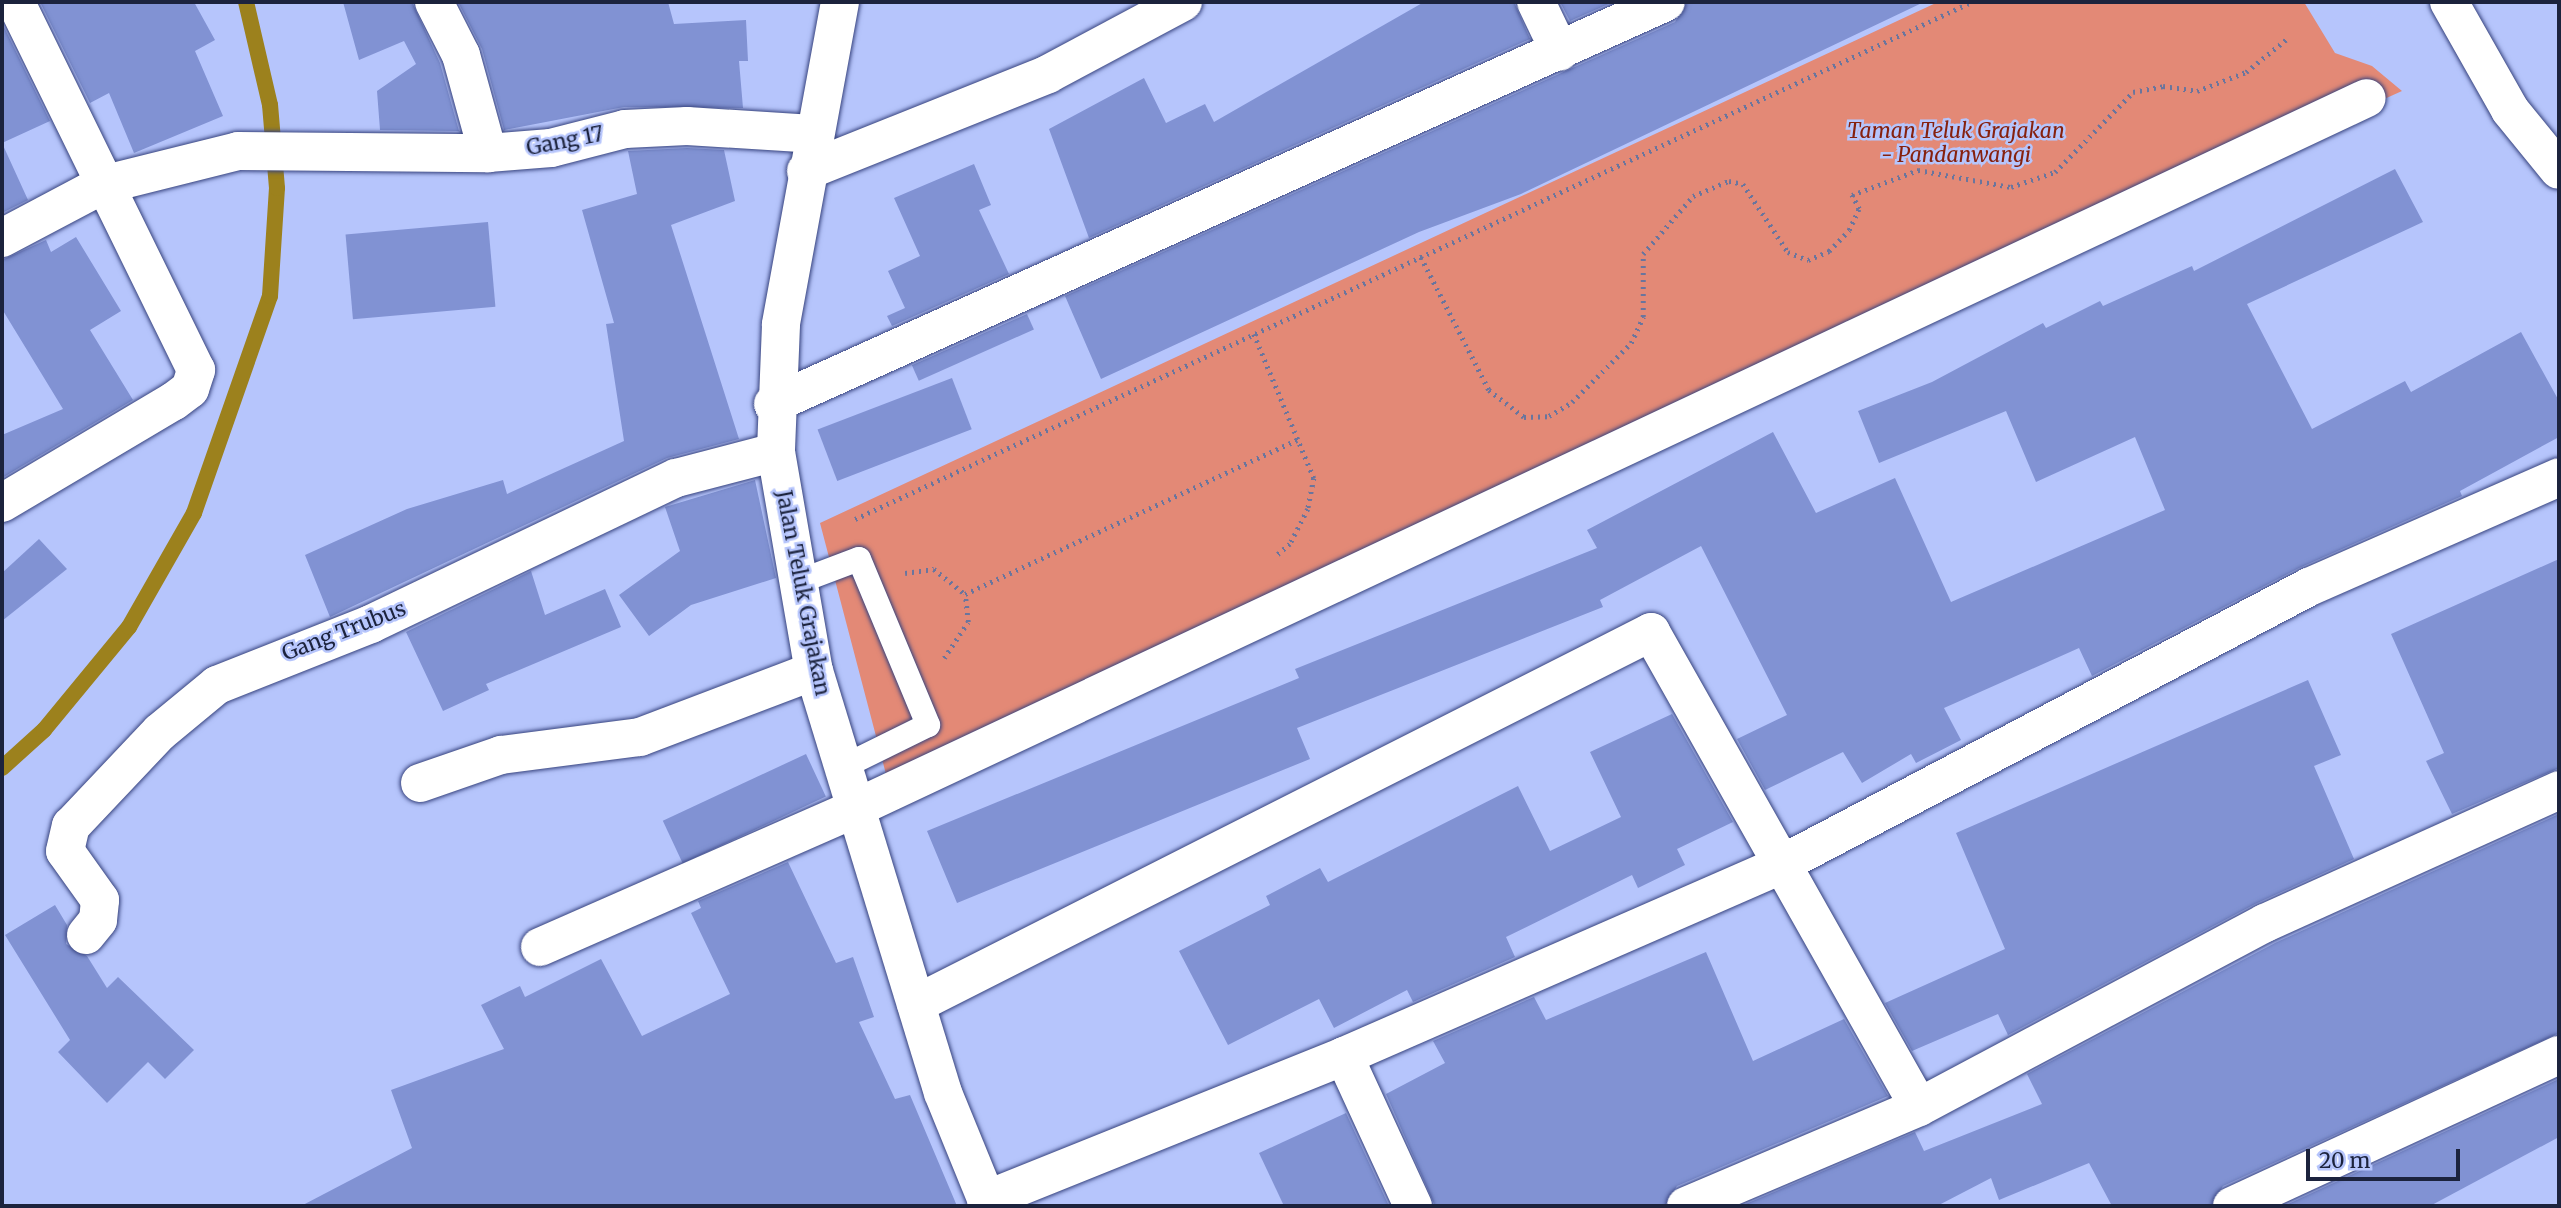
<!DOCTYPE html>
<html>
<head>
<meta charset="utf-8">
<style>
  body { margin:0 }
  #map { position:relative; width:2561px; height:1208px; overflow:hidden; background:#b6c5fc; font-family:Merriweather,serif }
  div>[style] { position:absolute }
  [style*='--x'] { left:calc(var(--x)*1px); top:calc(var(--y)*1px); width:calc(var(--w)*1px); rotate:calc(var(--a)*1deg) }
  .green>* { inset:0; background:#e38976 }
  .stream>* { height:16px; margin:-8px; padding:0 8px; transform-origin:8px; border-radius:8px; background:#9c811d }
  .building>* { inset:0; background:#8192d3; transform-origin:0 0 }
  .path>* { height:4.5px; margin-top:-2.25px; transform-origin:0; background:repeating-linear-gradient(90deg,#6a759d 0 2px,transparent 0 7px) }
  .roads { filter:drop-shadow(0 0 2px #37437e) drop-shadow(0 0 2px #37437e) }
  .service>* { height:24px; margin:-12px; padding:0 12px; transform-origin:12px; border-radius:12px; background:#fff }
  .minor>* { height:38px; margin:-19px; padding:0 19px; transform-origin:19px; border-radius:19px; background:#fff }
  .tertiary>* { height:38px; margin:-19px; padding:0 19px; transform-origin:19px; border-radius:19px; background:#fff }
  span { translate:-50% -50%; white-space:nowrap; text-align:center; line-height:1.15; -webkit-text-stroke:5px #b6c5fc; paint-order:stroke }
  .park-label { font-size:21px; color:#86210e; font-style:italic }
  .street-label { font-size:21px; color:#1c233d }
  .frame { position:absolute; inset:0; border:4px solid #1c233d; pointer-events:none }
  .scale { position:absolute; left:2306px; top:1149px; width:154px; height:32px; box-sizing:border-box; border:4px solid #1c233d; border-top:0; padding-left:9px; font-size:21px; line-height:24px; white-space:nowrap; color:#1c233d; -webkit-text-stroke:5px #b6c5fc; paint-order:stroke }
</style>
</head>
<body>
<div id="map">
  <div class="green">
    <div style="clip-path:polygon(1938px 2px,2304px 2px,2335px 53px,2372px 66px,2402px 91px,887px 778px,820px 523px)"></div>
  </div>
  <div class="stream">
    <div style="--x:2;--y:768;--w:57;--a:-42.1"></div>
    <div style="--x:44;--y:730;--w:134;--a:-50.5"></div>
    <div style="--x:129;--y:627;--w:131;--a:-60.3"></div>
    <div style="--x:194;--y:513;--w:230;--a:-70.7"></div>
    <div style="--x:270;--y:296;--w:108;--a:-86.3"></div>
    <div style="--x:277;--y:188;--w:83;--a:-94.8"></div>
    <div style="--x:270;--y:105;--w:106;--a:-103.1"></div>
  </div>
  <div class="building">
    <div style="clip-path:polygon(40px 2px,194px 2px,215px 40px,195px 51px,223px 116px,134px 153px,109px 93px,90px 103px)"></div>
    <div style="clip-path:polygon(343px 2px,412px 2px,440px 63px,459px 131px,380px 130px,377px 91px,416px 64px,404px 41px,359px 60px)"></div>
    <div style="clip-path:polygon(458px 2px,668px 2px,674px 24px,746px 20px,748px 61px,739px 61px,743px 108px,624px 107px,504px 130px,482px 49px)"></div>
    <div style="clip-path:polygon(1424px 2px,1514px 2px,1530px 39px,1089px 238px,1049px 129px,1144px 78px,1166px 123px,1205px 104px,1214px 122px)"></div>
    <div style="clip-path:polygon(1560px 2px,1613px 2px,1570px 21px)"></div>
    <div style="clip-path:polygon(1687px 2px,1924px 2px,1521px 194px,1419px 232px,1101px 379px,1065px 296px,1675px 22px)"></div>
    <div style="clip-path:polygon(2px 23px,50px 121px,2px 143px,28px 200px,2px 213px)"></div>
    <div style="clip-path:polygon(687px 148px,724px 150px,735px 201px,671px 225px,739px 439px,667px 458px,330px 617px,305px 555px,407px 509px,503px 480px,507px 494px,624px 441px,606px 324px,614px 323px,582px 210px,637px 194px,628px 151px)"></div>
    <div style="clip-path:polygon(974px 164px,991px 205px,979px 210px,1009px 274px,892px 326px,887px 316px,905px 308px,888px 271px,920px 256px,894px 198px)"></div>
    <div style="clip-path:polygon(2395px 169px,2423px 222px,2247px 304px,2312px 429px,2405px 381px,2411px 392px,2521px 332px,2559px 401px,2559px 437px,2460px 491px,2462px 496px,2299px 568px,2092px 676px,2079px 648px,1944px 708px,1961px 740px,1916px 763px,1911px 754px,1862px 783px,1843px 752px,1765px 790px,1737px 739px,1787px 715px,1701px 546px,1600px 600px,1603px 607px,1297px 728px,1310px 759px,957px 903px,927px 831px,1299px 678px,1295px 669px,1597px 548px,1587px 530px,1773px 432px,1816px 513px,1895px 478px,1951px 602px,2165px 510px,2135px 437px,2036px 482px,2006px 411px,1879px 463px,1858px 411px,1932px 382px,2043px 323px,2046px 328px,2100px 301px,2103px 306px,2192px 266px,2194px 271px)"></div>
    <div style="left:488px;top:222px;width:85px;height:143px;rotate:85deg"></div>
    <div style="clip-path:polygon(76px 237px,121px 311px,90px 330px,133px 400px,2px 478px,2px 435px,63px 409px,2px 309px,2px 260px,46px 240px,51px 252px)"></div>
    <div style="left:1027px;top:314px;width:17px;height:126px;rotate:66deg"></div>
    <div style="left:952px;top:378px;width:55px;height:144px;rotate:69deg"></div>
    <div style="clip-path:polygon(755px 480px,776px 578px,691px 605px,649px 636px,619px 595px,680px 551px,665px 507px)"></div>
    <div style="clip-path:polygon(39px 539px,67px 569px,2px 621px,2px 573px)"></div>
    <div style="clip-path:polygon(2559px 559px,2559px 768px,2452px 814px,2426px 761px,2444px 753px,2391px 634px)"></div>
    <div style="clip-path:polygon(531px 571px,545px 615px,605px 589px,621px 627px,486px 684px,489px 690px,443px 711px,406px 632px)"></div>
    <div style="clip-path:polygon(2308px 680px,2341px 755px,2314px 766px,2354px 859px,2255px 904px,2008px 1035px,1998px 1014px,1912px 1051px,1885px 1003px,2005px 949px,1956px 833px)"></div>
    <div style="clip-path:polygon(1672px 714px,1733px 822px,1677px 849px,1685px 865px,1638px 888px,1632px 875px,1506px 937px,1515px 957px,1413px 1002px,1407px 990px,1334px 1028px,1319px 999px,1228px 1045px,1179px 951px,1270px 905px,1266px 896px,1320px 868px,1328px 882px,1518px 786px,1550px 851px,1621px 817px,1590px 752px)"></div>
    <div style="left:806px;top:754px;width:47px;height:158px;rotate:65deg"></div>
    <div style="clip-path:polygon(2559px 814px,2559px 1033px,2223px 1186px,2211px 1206px,2112px 1206px,2089px 1163px,1999px 1200px,1991px 1178px,1937px 1206px,1741px 1206px,1915px 1132px,1924px 1151px,2042px 1104px,2027px 1074px,2275px 943px)"></div>
    <div style="clip-path:polygon(788px 862px,836px 963px,853px 957px,874px 1017px,859px 1022px,895px 1099px,910px 1095px,957px 1206px,301px 1206px,412px 1148px,391px 1090px,504px 1049px,481px 1005px,520px 986px,525px 997px,601px 959px,642px 1036px,730px 994px,691px 913px,701px 908px,698px 901px)"></div>
    <div style="clip-path:polygon(55px 905px,67px 925px,66px 944px,87px 956px,107px 988px,118px 977px,194px 1050px,165px 1079px,148px 1062px,107px 1103px,58px 1052px,70px 1040px,5px 935px)"></div>
    <div style="clip-path:polygon(1706px 952px,1753px 1061px,1844px 1019px,1888px 1096px,1677px 1186px,1665px 1206px,1435px 1206px,1386px 1094px,1445px 1063px,1433px 1041px,1534px 997px,1546px 1020px)"></div>
    <div style="clip-path:polygon(2559px 1079px,2559px 1137px,2430px 1206px,2284px 1206px)"></div>
    <div style="clip-path:polygon(1346px 1113px,1389px 1206px,1284px 1206px,1259px 1153px)"></div>
  </div>
  <div class="path">
    <div style="--x:1421;--y:257;--w:149;--a:62.9"></div>
    <div style="--x:1489;--y:390;--w:44;--a:37.6"></div>
    <div style="--x:1524;--y:417;--w:25;--a:-2"></div>
    <div style="--x:1549;--y:416;--w:27;--a:-31"></div>
    <div style="--x:1572;--y:402;--w:83;--a:-45"></div>
    <div style="--x:1631;--y:343;--w:29;--a:-65"></div>
    <div style="--x:1643;--y:317;--w:63;--a:-90"></div>
    <div style="--x:1643;--y:254;--w:77;--a:-49.2"></div>
    <div style="--x:1693;--y:196;--w:39;--a:-23"></div>
    <div style="--x:1729;--y:181;--w:14;--a:12"></div>
    <div style="--x:1743;--y:184;--w:82;--a:56.5"></div>
    <div style="--x:1788;--y:252;--w:22;--a:22"></div>
    <div style="--x:1808;--y:260;--w:23;--a:-23"></div>
    <div style="--x:1829;--y:251;--w:29;--a:-46"></div>
    <div style="--x:1849;--y:230;--w:23;--a:-65"></div>
    <div style="--x:1859;--y:209;--w:16;--a:-117"></div>
    <div style="--x:1852;--y:195;--w:71;--a:-20.7"></div>
    <div style="--x:1918;--y:170;--w:95;--a:10.4"></div>
    <div style="--x:2011;--y:187;--w:46;--a:-18.8"></div>
    <div style="--x:2055;--y:172;--w:112;--a:-45.7"></div>
    <div style="--x:2133;--y:92;--w:31;--a:-11"></div>
    <div style="--x:2163;--y:86;--w:34;--a:8"></div>
    <div style="--x:2197;--y:91;--w:53;--a:-21.2"></div>
    <div style="--x:2246;--y:72;--w:54;--a:-39"></div>
    <div style="--x:1254;--y:334;--w:156;--a:67.4"></div>
    <div style="--x:1314;--y:478;--w:32;--a:101"></div>
    <div style="--x:1308;--y:509;--w:39;--a:117"></div>
    <div style="--x:1290;--y:544;--w:20;--a:139"></div>
    <div style="--x:855;--y:519;--w:1231;--a:-24.84"></div>
    <div style="--x:905;--y:573;--w:29;--a:-8"></div>
    <div style="--x:934;--y:569;--w:40;--a:39"></div>
    <div style="--x:944;--y:658;--w:43;--a:-56.3"></div>
    <div style="--x:968;--y:622;--w:28;--a:-96"></div>
    <div style="--x:965;--y:594;--w:366;--a:-24.9"></div>
  </div>
  <div class="roads">
    <div class="service">
      <div style="--x:798;--y:582;--w:65;--a:-20.7"></div>
      <div style="--x:859;--y:559;--w:180;--a:67.4"></div>
      <div style="--x:928;--y:725;--w:95;--a:153.7"></div>
    </div>
    <div class="minor">
      <div style="--x:434;--y:2;--w:59;--a:63"></div>
      <div style="--x:461;--y:55;--w:102;--a:74.6"></div>
      <div style="--x:1536;--y:2;--w:55;--a:64.4"></div>
      <div style="--x:2449;--y:2;--w:124;--a:60.5"></div>
      <div style="--x:2510;--y:110;--w:77;--a:50.8"></div>
      <div style="--x:806;--y:171;--w:261;--a:-21.8"></div>
      <div style="--x:1048;--y:74;--w:153;--a:-28.1"></div>
      <div style="--x:2;--y:238;--w:113;--a:-27.9"></div>
      <div style="--x:102;--y:185;--w:140;--a:-14"></div>
      <div style="--x:238;--y:151;--w:250;--a:0.5"></div>
      <div style="--x:488;--y:153;--w:63;--a:-4.5"></div>
      <div style="--x:551;--y:148;--w:76;--a:-14.4"></div>
      <div style="--x:625;--y:129;--w:62;--a:-2.8"></div>
      <div style="--x:687;--y:126;--w:126;--a:3.6"></div>
      <div style="--x:773;--y:404;--w:979;--a:-24.24"></div>
      <div style="--x:2;--y:503;--w:200;--a:-30.7"></div>
      <div style="--x:174;--y:401;--w:20;--a:-37"></div>
      <div style="--x:190;--y:389;--w:20;--a:-72"></div>
      <div style="--x:196;--y:370;--w:410;--a:-116.1"></div>
      <div style="--x:420;--y:783;--w:86;--a:-19.1"></div>
      <div style="--x:501;--y:755;--w:140;--a:-7.4"></div>
      <div style="--x:640;--y:737;--w:186;--a:-20.8"></div>
      <div style="--x:86;--y:935;--w:19;--a:-51"></div>
      <div style="--x:98;--y:920;--w:20;--a:-84"></div>
      <div style="--x:100;--y:900;--w:60;--a:-125.5"></div>
      <div style="--x:65;--y:851;--w:26;--a:-77"></div>
      <div style="--x:71;--y:826;--w:129;--a:-46.6"></div>
      <div style="--x:160;--y:732;--w:74;--a:-39.5"></div>
      <div style="--x:217;--y:685;--w:166;--a:-21.6"></div>
      <div style="--x:371;--y:624;--w:338;--a:-25.6"></div>
      <div style="--x:676;--y:478;--w:103;--a:-14.6"></div>
      <div style="--x:540;--y:947;--w:345;--a:-23.7"></div>
      <div style="--x:856;--y:808;--w:1669;--a:-25.17"></div>
      <div style="--x:916;--y:1004;--w:824;--a:-26.84"></div>
      <div style="--x:1651;--y:632;--w:545;--a:60.57"></div>
      <div style="--x:1344;--y:1056;--w:165;--a:65.3"></div>
      <div style="--x:986;--y:1200;--w:386;--a:-21.9"></div>
      <div style="--x:1344;--y:1056;--w:474;--a:-23.6"></div>
      <div style="--x:1778;--y:866;--w:600;--a:-27.72"></div>
      <div style="--x:2309;--y:587;--w:273;--a:-23.7"></div>
      <div style="--x:1686;--y:1206;--w:253;--a:-23"></div>
      <div style="--x:1919;--y:1107;--w:392;--a:-28"></div>
      <div style="--x:2265;--y:923;--w:323;--a:-24.3"></div>
      <div style="--x:2232;--y:1206;--w:360;--a:-24.8"></div>
    </div>
    <div class="tertiary">
      <div style="--x:840;--y:2;--w:328;--a:100.4"></div>
      <div style="--x:781;--y:325;--w:127;--a:92.3"></div>
      <div style="--x:776;--y:452;--w:222;--a:80.2"></div>
      <div style="--x:814;--y:671;--w:441;--a:73"></div>
      <div style="--x:943;--y:1093;--w:122;--a:67.8"></div>
    </div>
  </div>
  <div class="park-label">
    <span style="left:1956px;top:143px">Taman Teluk Grajakan<br>- Pandanwangi</span>
  </div>
  <div class="street-label">
    <span style="left:565px;top:141px;rotate:-11deg">Gang 17</span>
    <span style="left:803px;top:593px;rotate:79deg">Jalan Teluk Grajakan</span>
    <span style="left:344px;top:631px;rotate:-21deg">Gang Trubus</span>
  </div>
  <div class="frame"></div>
  <div class="scale">20 m</div>
</div>
</body>
</html>
